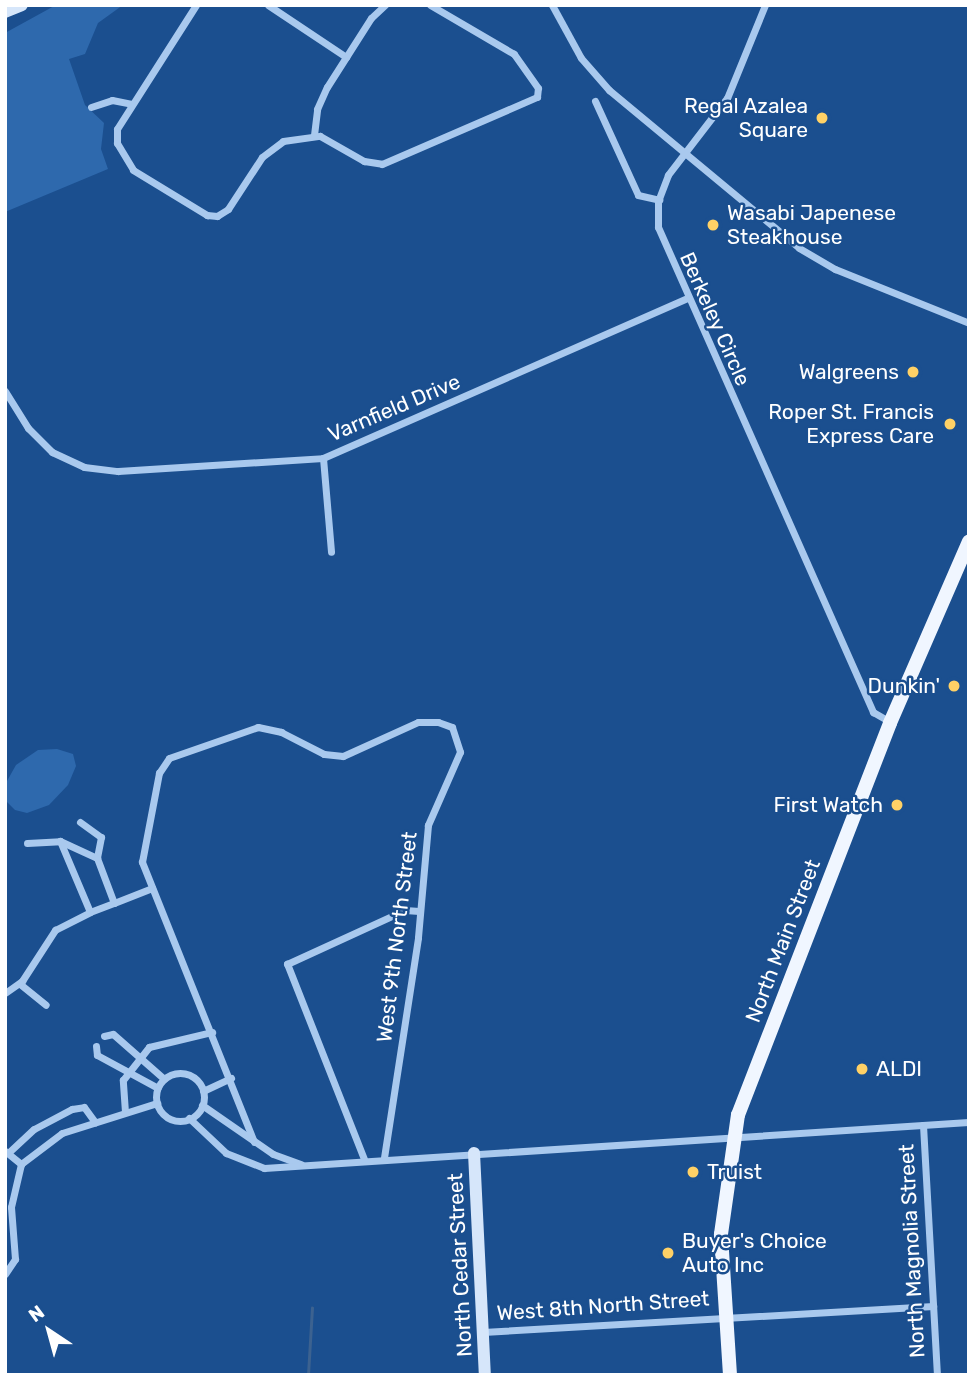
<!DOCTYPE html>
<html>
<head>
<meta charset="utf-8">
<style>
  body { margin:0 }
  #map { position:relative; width:974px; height:1380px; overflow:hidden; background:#1b4f8f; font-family:Rubik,sans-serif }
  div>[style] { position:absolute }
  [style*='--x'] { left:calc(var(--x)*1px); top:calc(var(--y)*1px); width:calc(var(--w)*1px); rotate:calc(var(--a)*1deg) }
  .green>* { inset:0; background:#2e69ad }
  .stream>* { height:2.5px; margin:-1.25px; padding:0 1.25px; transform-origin:1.25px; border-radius:1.25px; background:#3c6290 }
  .street>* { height:7px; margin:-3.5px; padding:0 3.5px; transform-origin:3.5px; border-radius:3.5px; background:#a9c9ee }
  .street>.ring { margin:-3.5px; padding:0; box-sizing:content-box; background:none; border:7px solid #a9c9ee; border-radius:50% }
  .secondary>* { height:12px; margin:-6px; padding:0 6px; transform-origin:6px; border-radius:6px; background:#d6e6fa }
  .primary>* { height:14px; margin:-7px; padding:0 7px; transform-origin:7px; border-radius:7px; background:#f0f6ff }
  .dots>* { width:19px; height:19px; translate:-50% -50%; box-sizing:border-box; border:4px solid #1b4f8f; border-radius:50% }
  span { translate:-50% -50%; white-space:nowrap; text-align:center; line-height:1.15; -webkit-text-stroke:5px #1b4f8f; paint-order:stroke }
  .poi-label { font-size:21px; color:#fff }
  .right { translate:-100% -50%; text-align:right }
  .left { translate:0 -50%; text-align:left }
  .street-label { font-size:21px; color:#fff }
  .frame { position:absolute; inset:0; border:7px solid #fff; pointer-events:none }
  .north { position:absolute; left:14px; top:1296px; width:70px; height:70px; -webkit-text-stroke:5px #1b4f8f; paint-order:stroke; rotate:324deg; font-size:19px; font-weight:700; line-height:28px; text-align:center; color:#fff }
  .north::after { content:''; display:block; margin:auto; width:24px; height:32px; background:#fff; clip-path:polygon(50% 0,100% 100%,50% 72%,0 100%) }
</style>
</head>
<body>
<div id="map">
  <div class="green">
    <div style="clip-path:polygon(56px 5px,123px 5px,98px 23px,85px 54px,69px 59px,85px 105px,104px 123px,101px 149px,108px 169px,5px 212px,5px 33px)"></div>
    <div style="clip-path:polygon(57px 749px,73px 754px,76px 766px,68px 785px,49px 805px,27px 813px,15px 810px,6px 801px,7px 781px,16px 765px,38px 750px)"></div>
  </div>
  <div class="stream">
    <div style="--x:308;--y:1375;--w:67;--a:-86.6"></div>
  </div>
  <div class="street">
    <div style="--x:196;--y:5;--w:147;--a:122.5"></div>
    <div style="--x:117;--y:129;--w:14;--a:90"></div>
    <div style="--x:117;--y:143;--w:31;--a:59"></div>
    <div style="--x:133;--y:170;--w:87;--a:31.3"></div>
    <div style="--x:207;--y:215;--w:10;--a:6"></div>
    <div style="--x:217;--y:216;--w:13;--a:-32"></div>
    <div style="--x:228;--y:209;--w:62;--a:-56.8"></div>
    <div style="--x:262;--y:157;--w:26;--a:-37"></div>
    <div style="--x:283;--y:141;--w:37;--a:-8"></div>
    <div style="--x:320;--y:136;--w:51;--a:29.6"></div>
    <div style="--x:364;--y:161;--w:18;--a:9"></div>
    <div style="--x:382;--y:164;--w:169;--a:-23.4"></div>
    <div style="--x:537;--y:97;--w:9;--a:-84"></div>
    <div style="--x:538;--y:88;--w:42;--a:-125.2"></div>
    <div style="--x:514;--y:54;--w:97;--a:-149.7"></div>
    <div style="--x:268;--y:5;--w:94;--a:33.7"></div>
    <div style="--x:552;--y:5;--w:60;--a:61.3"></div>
    <div style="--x:581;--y:58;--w:43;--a:48.8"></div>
    <div style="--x:609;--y:90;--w:247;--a:39.7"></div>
    <div style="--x:799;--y:248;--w:42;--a:30.3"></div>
    <div style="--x:835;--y:269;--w:144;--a:21.9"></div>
    <div style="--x:765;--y:5;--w:100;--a:112.2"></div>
    <div style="--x:727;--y:98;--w:97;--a:127.5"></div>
    <div style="--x:668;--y:175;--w:28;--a:111"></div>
    <div style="--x:658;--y:201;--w:26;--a:90"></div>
    <div style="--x:658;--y:227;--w:531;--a:66.09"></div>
    <div style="--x:873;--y:712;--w:20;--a:30"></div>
    <div style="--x:595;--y:101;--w:103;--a:65.4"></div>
    <div style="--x:638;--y:195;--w:22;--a:13"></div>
    <div style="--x:91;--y:107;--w:22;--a:-18"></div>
    <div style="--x:112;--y:100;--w:20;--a:11"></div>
    <div style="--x:314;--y:135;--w:26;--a:-83"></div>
    <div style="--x:317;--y:109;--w:24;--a:-66"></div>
    <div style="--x:327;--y:87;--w:82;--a:-57.5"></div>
    <div style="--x:371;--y:18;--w:19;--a:-43"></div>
    <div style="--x:5;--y:391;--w:44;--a:58.1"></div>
    <div style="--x:28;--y:428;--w:34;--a:45"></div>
    <div style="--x:52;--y:452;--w:35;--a:25"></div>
    <div style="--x:84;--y:467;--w:34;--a:7"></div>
    <div style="--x:118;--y:471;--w:205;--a:-3.6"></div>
    <div style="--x:323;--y:458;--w:396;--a:-23.7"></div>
    <div style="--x:323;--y:458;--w:94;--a:85.1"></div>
    <div style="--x:80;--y:822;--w:26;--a:36"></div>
    <div style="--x:101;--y:837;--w:21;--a:101"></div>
    <div style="--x:97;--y:858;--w:48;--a:69.3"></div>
    <div style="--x:114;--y:903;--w:41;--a:-21.5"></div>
    <div style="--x:60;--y:841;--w:77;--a:67.1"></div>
    <div style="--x:90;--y:912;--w:26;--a:-21"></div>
    <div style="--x:27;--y:843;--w:33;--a:-3"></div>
    <div style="--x:60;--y:841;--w:41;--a:24.7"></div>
    <div style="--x:20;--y:984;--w:33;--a:39"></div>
    <div style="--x:5;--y:993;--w:21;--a:-35"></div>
    <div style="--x:22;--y:981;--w:61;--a:-57.1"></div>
    <div style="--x:55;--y:930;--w:39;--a:-27"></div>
    <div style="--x:104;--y:1036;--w:9;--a:-13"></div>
    <div style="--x:113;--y:1034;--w:68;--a:41.4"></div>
    <div style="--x:96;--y:1046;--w:9;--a:84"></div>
    <div style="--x:97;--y:1055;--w:69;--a:28.4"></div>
    <div class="ring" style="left:156px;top:1073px;width:41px;height:41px"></div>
    <div style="--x:203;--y:1091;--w:31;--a:-25"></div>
    <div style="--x:202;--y:1105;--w:86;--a:34.6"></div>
    <div style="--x:273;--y:1154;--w:30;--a:20"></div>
    <div style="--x:125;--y:1112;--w:32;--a:-94"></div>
    <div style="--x:123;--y:1080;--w:42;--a:-51.8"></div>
    <div style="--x:149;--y:1047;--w:65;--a:-13.4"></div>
    <div style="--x:189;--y:1118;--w:51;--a:43.4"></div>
    <div style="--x:226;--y:1153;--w:41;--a:21.5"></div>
    <div style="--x:264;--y:1168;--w:706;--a:-3.73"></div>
    <div style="--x:923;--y:1125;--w:250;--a:86.8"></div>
    <div style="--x:254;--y:1142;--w:302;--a:-111.8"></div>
    <div style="--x:142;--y:862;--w:91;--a:-79.2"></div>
    <div style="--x:159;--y:773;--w:18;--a:-56"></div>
    <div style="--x:169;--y:758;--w:94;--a:-19.2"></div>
    <div style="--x:258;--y:727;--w:24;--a:12"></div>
    <div style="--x:281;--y:732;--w:48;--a:27.1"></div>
    <div style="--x:324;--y:754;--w:19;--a:6"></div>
    <div style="--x:343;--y:756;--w:82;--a:-24.4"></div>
    <div style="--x:418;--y:722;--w:20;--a:0"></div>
    <div style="--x:438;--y:722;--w:15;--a:20"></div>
    <div style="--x:452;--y:727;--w:26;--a:72"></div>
    <div style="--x:460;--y:752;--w:80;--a:113.7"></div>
    <div style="--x:428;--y:825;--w:113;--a:95.1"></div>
    <div style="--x:418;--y:938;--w:222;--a:98.8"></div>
    <div style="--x:5;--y:1151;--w:21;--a:39"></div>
    <div style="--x:21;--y:1164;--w:51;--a:-37.1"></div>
    <div style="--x:62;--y:1133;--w:100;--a:-17.5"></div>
    <div style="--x:8;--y:1153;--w:35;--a:-43"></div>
    <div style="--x:34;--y:1129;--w:43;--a:-27.8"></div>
    <div style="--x:72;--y:1109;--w:12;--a:-9"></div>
    <div style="--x:84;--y:1107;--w:19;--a:54"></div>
    <div style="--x:364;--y:1159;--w:210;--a:-111.5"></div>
    <div style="--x:287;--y:964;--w:130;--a:-24.6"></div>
    <div style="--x:405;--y:910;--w:14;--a:4"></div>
    <div style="--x:5;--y:1274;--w:18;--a:-56"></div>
    <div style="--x:15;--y:1259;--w:52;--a:-94.4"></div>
    <div style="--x:11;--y:1207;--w:44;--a:-76.9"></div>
    <div style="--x:483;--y:1332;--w:451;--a:-3.3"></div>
  </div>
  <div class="secondary">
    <div style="--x:5;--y:12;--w:18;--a:-22"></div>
    <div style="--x:474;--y:1153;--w:222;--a:87.2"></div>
  </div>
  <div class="primary">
    <div style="--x:730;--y:1375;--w:141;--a:-93.7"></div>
    <div style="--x:721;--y:1234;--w:120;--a:-81.9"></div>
    <div style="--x:738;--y:1115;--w:420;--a:-68.8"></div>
    <div style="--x:890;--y:723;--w:198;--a:-66.5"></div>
  </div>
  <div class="dots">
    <div style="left:822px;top:118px;background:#ffd166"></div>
    <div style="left:713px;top:225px;background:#ffd166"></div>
    <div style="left:913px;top:372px;background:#ffd166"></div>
    <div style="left:950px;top:424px;background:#ffd166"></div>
    <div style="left:954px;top:686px;background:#ffd166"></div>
    <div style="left:897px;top:805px;background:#ffd166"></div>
    <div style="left:862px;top:1069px;background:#ffd166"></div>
    <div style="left:693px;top:1172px;background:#ffd166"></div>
    <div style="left:668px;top:1253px;background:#ffd166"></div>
  </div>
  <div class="poi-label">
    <span class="right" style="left:808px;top:118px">Regal Azalea<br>Square</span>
    <span class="left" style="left:727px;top:225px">Wasabi Japenese<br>Steakhouse</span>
    <span class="right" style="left:899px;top:372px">Walgreens</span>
    <span class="right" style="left:934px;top:424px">Roper St. Francis<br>Express Care</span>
    <span class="right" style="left:940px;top:686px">Dunkin'</span>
    <span class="right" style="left:883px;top:805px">First Watch</span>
    <span class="left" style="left:876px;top:1069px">ALDI</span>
    <span class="left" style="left:707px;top:1172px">Truist</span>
    <span class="left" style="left:682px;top:1253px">Buyer's Choice<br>Auto Inc</span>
  </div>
  <div class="street-label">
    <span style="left:715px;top:319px;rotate:66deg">Berkeley Circle</span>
    <span style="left:394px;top:408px;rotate:-23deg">Varnfield Drive</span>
    <span style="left:397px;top:937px;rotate:-83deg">West 9th North Street</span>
    <span style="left:783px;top:941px;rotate:-69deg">North Main Street</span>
    <span style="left:912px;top:1251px;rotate:-93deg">North Magnolia Street</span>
    <span style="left:460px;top:1265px;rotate:-93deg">North Cedar Street</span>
    <span style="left:603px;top:1306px;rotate:-4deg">West 8th North Street</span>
  </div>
  <div class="frame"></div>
  <div class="north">N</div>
</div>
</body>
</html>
